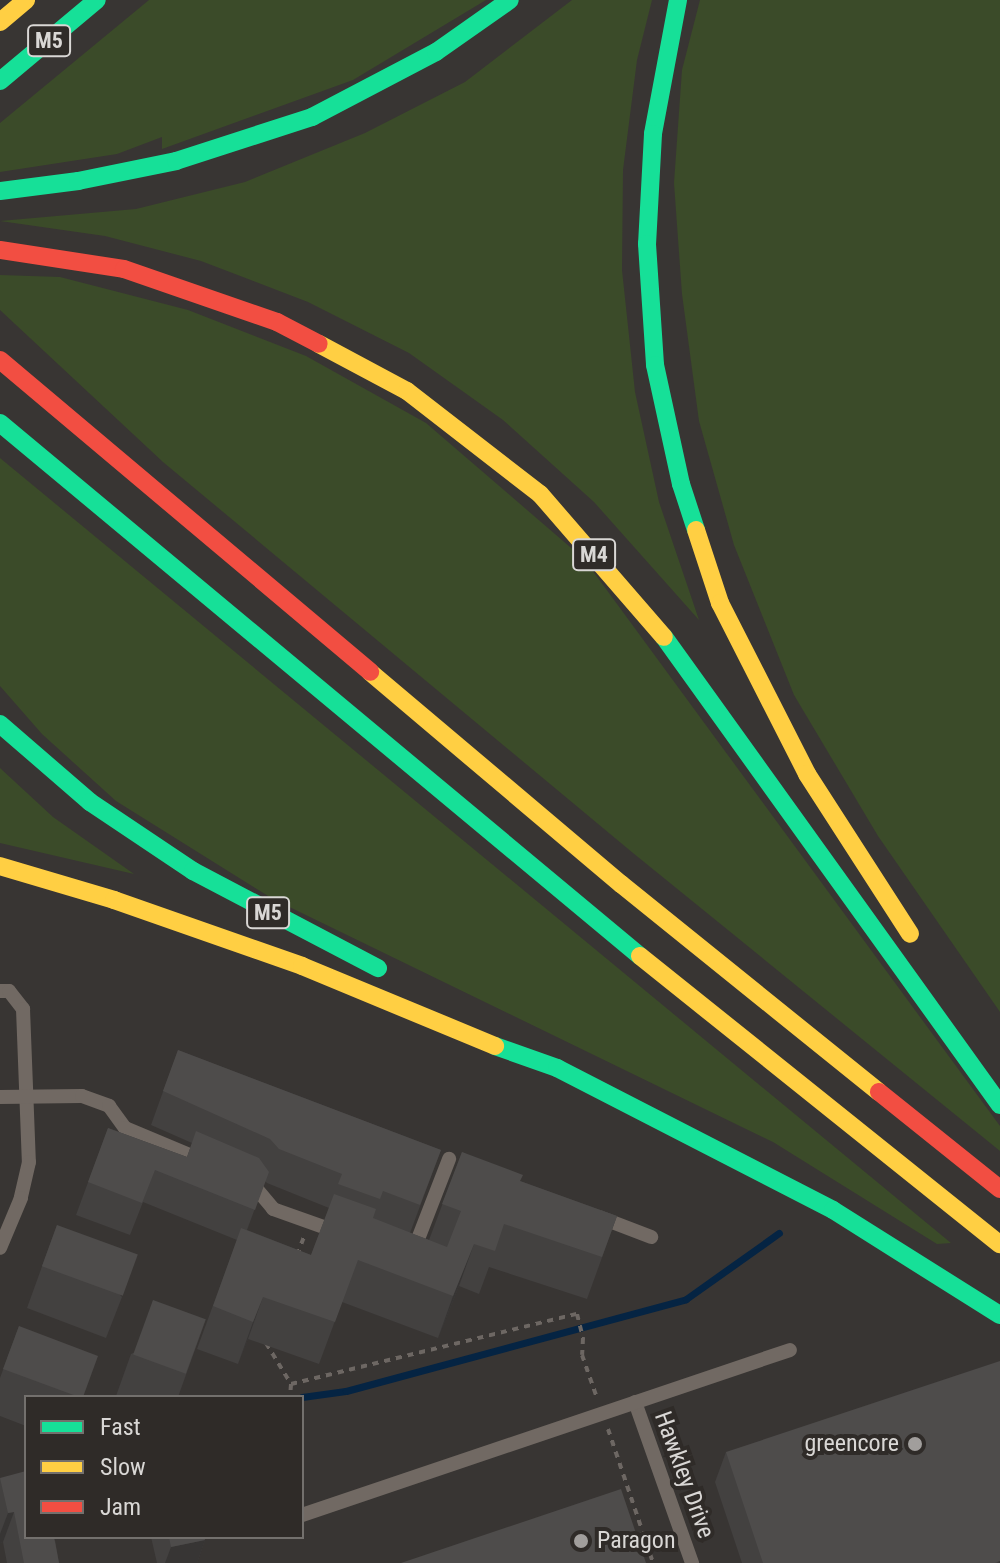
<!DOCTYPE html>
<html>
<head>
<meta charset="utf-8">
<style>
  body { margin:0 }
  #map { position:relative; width:1000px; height:1563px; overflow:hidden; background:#383533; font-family:"Roboto Condensed",sans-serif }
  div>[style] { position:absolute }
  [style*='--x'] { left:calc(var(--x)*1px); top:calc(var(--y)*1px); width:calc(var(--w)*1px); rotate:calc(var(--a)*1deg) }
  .green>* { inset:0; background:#3b4b29 }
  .stream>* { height:7px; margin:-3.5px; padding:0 3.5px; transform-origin:3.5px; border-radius:3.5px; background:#052443 }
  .path>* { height:4px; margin-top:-2px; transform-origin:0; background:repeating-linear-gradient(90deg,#6d6763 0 6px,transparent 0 12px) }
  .lane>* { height:14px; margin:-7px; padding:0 7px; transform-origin:7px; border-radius:7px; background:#716963 }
  .fast>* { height:18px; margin:-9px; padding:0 9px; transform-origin:9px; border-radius:9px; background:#16e098 }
  .slow>* { height:18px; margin:-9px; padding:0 9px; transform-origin:9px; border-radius:9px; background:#ffcf43 }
  .jam>* { height:18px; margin:-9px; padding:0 9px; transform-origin:9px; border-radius:9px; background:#f24e42 }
  .wall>* { inset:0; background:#434140 }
  .shaded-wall>* { inset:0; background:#373534 }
  .building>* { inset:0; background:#4e4c4b; transform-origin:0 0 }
  .dots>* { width:22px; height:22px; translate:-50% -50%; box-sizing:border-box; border:4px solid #2f2b28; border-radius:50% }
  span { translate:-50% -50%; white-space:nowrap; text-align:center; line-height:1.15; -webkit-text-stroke:8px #2f2b28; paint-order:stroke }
  .shield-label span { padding:2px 6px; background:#2f2b28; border:2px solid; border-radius:6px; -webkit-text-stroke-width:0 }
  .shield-label { font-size:22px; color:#d9d7d5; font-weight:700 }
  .poi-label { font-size:24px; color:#d9d7d5 }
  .right { translate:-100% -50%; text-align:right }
  .left { translate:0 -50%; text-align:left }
  .street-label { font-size:24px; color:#d9d7d5 }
  .legend { position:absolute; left:24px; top:1395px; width:280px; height:144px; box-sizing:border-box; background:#2f2b28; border:2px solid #73706d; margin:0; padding:10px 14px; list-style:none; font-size:24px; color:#d9d7d5 }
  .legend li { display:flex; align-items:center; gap:16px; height:40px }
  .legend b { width:40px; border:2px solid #73706d }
</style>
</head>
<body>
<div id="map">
  <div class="green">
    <div style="clip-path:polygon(149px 0,486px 0,353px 80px,162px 149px,162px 137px,117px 154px,0 172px,0 123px)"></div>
    <div style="clip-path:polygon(572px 0,652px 0,637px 60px,623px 170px,622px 270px,635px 392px,659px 502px,699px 620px,594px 502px,503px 420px,409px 353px,308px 302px,201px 261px,105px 236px,0 221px,136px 209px,245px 182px,365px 133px,465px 82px)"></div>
    <div style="clip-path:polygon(700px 0,1000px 0,1000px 1012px,878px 836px,794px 695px,734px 545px,699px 421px,682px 294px,674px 183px,682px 70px)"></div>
    <div style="clip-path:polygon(0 275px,60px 277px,188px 310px,306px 356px,426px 423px,584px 559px,1000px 1126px,1000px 1151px,633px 853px,163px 462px,0 310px)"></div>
    <div style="clip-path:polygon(0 458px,951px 1243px,937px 1244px,773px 1142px,273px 899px,116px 801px,42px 734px,0 686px)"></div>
    <div style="clip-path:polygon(0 768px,53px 817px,134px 874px,0 843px)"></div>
  </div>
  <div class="stream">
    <div style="--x:302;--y:1397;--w:44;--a:-7.8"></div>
    <div style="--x:346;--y:1391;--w:352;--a:-15.1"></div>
    <div style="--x:686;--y:1299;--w:114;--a:-35.4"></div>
  </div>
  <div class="path">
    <div style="--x:297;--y:1255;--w:19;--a:-69"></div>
    <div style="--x:266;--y:1343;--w:48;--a:58.6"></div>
    <div style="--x:291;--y:1384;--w:13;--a:94"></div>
    <div style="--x:291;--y:1384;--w:294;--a:-13.8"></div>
    <div style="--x:577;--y:1314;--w:25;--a:76"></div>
    <div style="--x:583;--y:1338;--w:17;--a:93"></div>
    <div style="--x:582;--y:1355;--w:46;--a:70.8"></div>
    <div style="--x:608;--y:1429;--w:141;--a:71.4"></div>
  </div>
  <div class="lane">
    <div style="--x:0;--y:991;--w:9;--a:0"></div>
    <div style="--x:9;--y:991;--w:23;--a:52"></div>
    <div style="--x:23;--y:1009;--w:153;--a:87.8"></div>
    <div style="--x:29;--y:1162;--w:37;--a:103"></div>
    <div style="--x:21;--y:1198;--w:54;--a:112.8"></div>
    <div style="--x:0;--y:1097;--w:82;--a:-0.7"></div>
    <div style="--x:82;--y:1096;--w:29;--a:20"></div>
    <div style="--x:109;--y:1106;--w:27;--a:54"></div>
    <div style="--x:125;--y:1128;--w:86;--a:22.7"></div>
    <div style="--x:249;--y:1180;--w:38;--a:50"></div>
    <div style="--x:273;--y:1209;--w:69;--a:19.5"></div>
    <div style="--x:599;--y:1217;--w:56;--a:21"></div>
    <div style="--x:413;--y:1252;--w:100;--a:-68.8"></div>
    <div style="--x:635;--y:1402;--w:171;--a:70.5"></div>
    <div style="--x:302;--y:1515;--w:515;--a:-18.68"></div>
  </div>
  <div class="fast">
    <div style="--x:678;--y:0;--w:136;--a:100.6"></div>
    <div style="--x:653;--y:134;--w:110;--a:93.1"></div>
    <div style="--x:647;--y:244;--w:121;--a:86.2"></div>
    <div style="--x:655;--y:365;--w:122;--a:77.7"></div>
    <div style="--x:681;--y:484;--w:48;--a:71.9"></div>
    <div style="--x:0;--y:81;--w:126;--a:-39.9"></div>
    <div style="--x:0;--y:191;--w:79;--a:-7.3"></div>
    <div style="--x:78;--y:181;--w:100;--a:-11.5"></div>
    <div style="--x:176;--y:161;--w:143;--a:-17.9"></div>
    <div style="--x:312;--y:117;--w:140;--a:-27.7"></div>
    <div style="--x:436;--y:52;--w:90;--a:-35.1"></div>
    <div style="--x:0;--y:423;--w:833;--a:39.79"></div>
    <div style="--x:664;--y:637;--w:576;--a:54.32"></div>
    <div style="--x:0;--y:724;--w:119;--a:40.9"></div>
    <div style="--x:90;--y:802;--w:124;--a:33.8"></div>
    <div style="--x:193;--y:871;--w:209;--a:27.7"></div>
    <div style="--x:495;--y:1046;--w:66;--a:19.5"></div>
    <div style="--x:557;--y:1068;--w:310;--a:27.2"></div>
    <div style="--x:833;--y:1210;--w:197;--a:32.2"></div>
  </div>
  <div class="slow">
    <div style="--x:0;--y:22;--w:34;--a:-40"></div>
    <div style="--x:319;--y:344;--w:100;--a:28.1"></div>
    <div style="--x:407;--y:391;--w:168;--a:37.8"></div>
    <div style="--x:540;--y:494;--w:189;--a:49.1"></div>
    <div style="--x:696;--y:530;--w:77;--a:71.8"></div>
    <div style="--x:720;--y:603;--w:192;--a:63"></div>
    <div style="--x:807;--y:774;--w:190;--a:57.2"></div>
    <div style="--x:370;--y:672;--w:329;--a:40.2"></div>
    <div style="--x:621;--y:884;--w:331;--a:38.9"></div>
    <div style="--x:0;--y:866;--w:119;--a:16.6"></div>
    <div style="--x:114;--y:900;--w:199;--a:19.3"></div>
    <div style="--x:302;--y:966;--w:209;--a:22.5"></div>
    <div style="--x:640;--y:956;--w:461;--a:38.7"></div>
  </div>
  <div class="jam">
    <div style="--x:0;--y:250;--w:125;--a:8.7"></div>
    <div style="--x:124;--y:269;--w:162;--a:19.1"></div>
    <div style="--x:277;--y:322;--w:47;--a:27.6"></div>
    <div style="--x:0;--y:360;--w:484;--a:40.1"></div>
    <div style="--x:879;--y:1092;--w:155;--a:38.7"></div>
  </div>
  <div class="wall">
    <div style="clip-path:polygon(evenodd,178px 1050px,441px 1150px,410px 1233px,429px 1240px,462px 1152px,520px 1181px,617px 1216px,587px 1299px,489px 1267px,479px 1294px,459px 1286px,438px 1338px,342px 1302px,319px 1364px,248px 1339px,238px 1364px,197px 1349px,237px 1240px,143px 1202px,130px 1235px,76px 1215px,108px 1128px,187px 1157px,192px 1143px,151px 1125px,178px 1050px,265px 1181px,267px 1183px,329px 1208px,311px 1255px,247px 1230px,265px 1181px)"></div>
    <div style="clip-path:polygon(57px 1225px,122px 1297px,106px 1338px,27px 1308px)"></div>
    <div style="clip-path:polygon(206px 1319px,178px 1397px,116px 1396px,131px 1354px)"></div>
    <div style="clip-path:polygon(19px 1326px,83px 1397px,26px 1397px,26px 1426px,0 1416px,0 1378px)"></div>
    <div style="clip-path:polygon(726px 1452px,1000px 1563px,742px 1563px,715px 1482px)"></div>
    <div style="clip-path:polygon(0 1478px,55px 1540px,59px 1563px,7px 1563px,3px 1542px,0 1543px)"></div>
    <div style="clip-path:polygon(151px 1537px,204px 1537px,205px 1540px,197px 1563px,157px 1563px)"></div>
  </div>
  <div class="shaded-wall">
    <div style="clip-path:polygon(474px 1244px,459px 1286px,438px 1338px,453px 1296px)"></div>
    <div style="clip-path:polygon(263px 1297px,248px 1339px,238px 1364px,253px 1322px)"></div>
    <div style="clip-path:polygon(14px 1512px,3px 1542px,0 1543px,0 1534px,8px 1513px)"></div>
    <div style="clip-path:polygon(40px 1537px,69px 1537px,38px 1544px)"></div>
    <div style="clip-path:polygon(205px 1540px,197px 1563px,165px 1563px,171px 1547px)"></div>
  </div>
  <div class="building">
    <div style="clip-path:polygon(178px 1050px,441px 1150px,420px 1205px,383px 1191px,380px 1199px,338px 1184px,342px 1174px,279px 1149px,270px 1139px,163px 1091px)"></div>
    <div style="clip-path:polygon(108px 1128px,187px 1157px,196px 1131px,259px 1158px,269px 1172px,255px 1210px,155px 1170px,142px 1203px,88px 1182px)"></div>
    <div style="clip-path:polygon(462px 1152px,523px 1175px,520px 1181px,617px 1216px,602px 1257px,504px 1224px,495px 1251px,474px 1244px,453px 1296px,358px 1260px,335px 1322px,263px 1297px,253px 1322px,213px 1306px,241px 1228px,311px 1255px,334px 1194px,376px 1209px,373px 1218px,447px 1247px,461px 1211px,442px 1204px)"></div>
    <div style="left:57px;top:1225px;width:86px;height:44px;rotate:20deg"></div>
    <div style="left:153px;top:1300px;width:56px;height:58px;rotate:20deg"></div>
    <div style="clip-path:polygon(19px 1326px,98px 1356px,83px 1397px,79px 1397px,3px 1369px)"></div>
    <div style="clip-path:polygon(1000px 1361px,1000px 1561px,995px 1563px,763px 1563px,726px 1452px)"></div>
    <div style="clip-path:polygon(26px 1471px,26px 1537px,54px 1537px,59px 1563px,23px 1563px,24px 1563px,14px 1512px,8px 1513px,0 1478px)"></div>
    <div style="clip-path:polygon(621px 1489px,646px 1563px,401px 1563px)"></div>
    <div style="clip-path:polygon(169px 1537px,204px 1537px,205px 1540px,171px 1547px)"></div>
  </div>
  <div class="dots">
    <div style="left:915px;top:1444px;background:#a19e9c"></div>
    <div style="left:581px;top:1541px;background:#a19e9c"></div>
  </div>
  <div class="shield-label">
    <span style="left:49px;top:41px">M5</span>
    <span style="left:594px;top:555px">M4</span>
    <span style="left:268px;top:913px">M5</span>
  </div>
  <div class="poi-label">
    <span class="right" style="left:899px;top:1444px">greencore</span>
    <span class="left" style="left:597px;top:1541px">Paragon</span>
  </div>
  <div class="street-label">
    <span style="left:684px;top:1475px;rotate:70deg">Hawkley Drive</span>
  </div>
  <ul class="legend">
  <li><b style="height:10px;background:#16e098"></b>Fast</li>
  <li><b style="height:10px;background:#ffcf43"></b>Slow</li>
  <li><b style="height:10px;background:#f24e42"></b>Jam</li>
  </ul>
</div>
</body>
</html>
